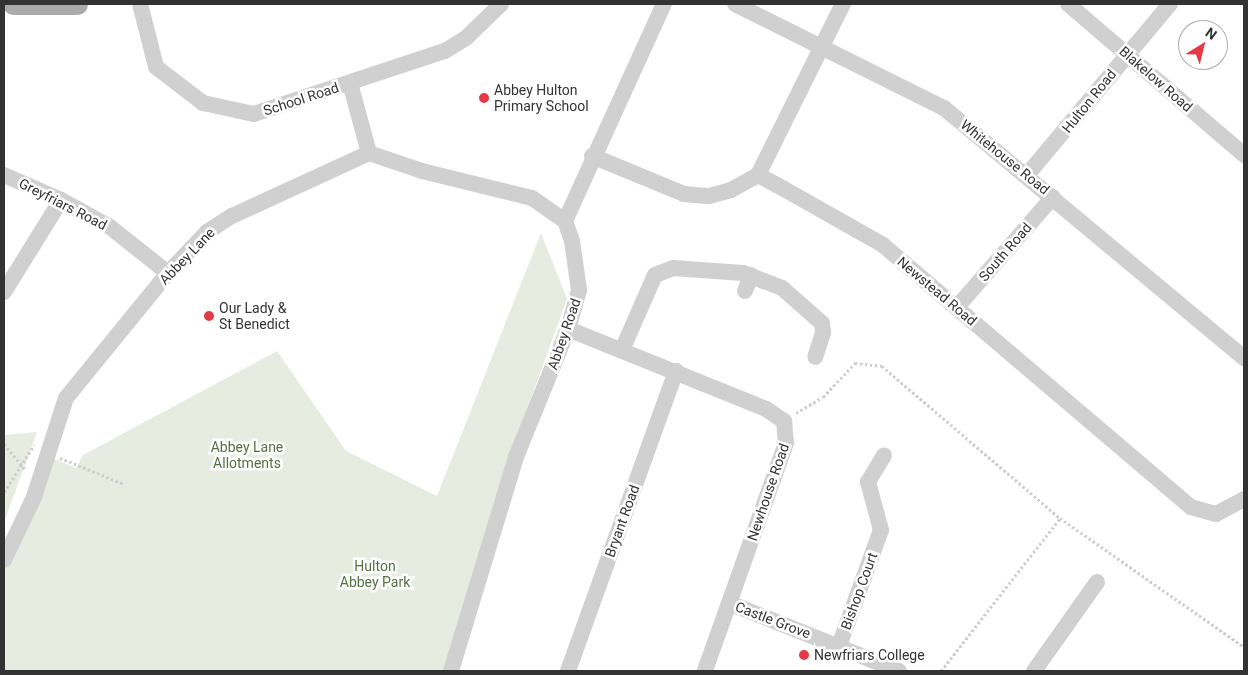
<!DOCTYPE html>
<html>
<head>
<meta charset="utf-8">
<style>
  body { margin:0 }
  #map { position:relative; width:1248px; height:675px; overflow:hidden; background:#fff; font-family:Roboto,sans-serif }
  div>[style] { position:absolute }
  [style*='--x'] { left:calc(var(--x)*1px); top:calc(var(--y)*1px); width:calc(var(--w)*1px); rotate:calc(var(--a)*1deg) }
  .green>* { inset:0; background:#e6ecdf }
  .path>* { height:2.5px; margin-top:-1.25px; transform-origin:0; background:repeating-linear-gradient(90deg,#cdcdcd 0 2.5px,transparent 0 5px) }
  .minor>* { height:16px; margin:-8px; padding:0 8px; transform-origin:8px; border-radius:8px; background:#d0d0d0 }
  .major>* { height:21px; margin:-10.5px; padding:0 10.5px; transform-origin:10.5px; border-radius:10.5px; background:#ababab }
  .dots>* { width:14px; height:14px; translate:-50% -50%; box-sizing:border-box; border:2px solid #fff; border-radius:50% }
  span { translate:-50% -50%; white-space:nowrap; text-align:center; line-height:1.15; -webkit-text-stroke:5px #fff; paint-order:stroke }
  .street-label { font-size:14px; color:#333 }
  .poi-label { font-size:14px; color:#333 }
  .left { translate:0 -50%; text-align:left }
  .park-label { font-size:14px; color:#56703f }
  .frame { position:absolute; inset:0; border:5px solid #333; pointer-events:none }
  .north { position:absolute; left:1178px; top:20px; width:50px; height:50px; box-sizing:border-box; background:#fff; border:1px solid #adadad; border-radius:50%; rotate:36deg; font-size:14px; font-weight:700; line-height:20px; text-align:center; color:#333 }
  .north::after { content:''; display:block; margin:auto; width:18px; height:22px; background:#e63946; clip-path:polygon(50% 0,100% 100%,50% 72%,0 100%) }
</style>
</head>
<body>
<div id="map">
  <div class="green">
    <div style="clip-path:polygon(541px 233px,567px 299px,510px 456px,446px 671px,4px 671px,4px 567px,50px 457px,76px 468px,83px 455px,277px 351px,346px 451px,437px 496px)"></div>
    <div style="clip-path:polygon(37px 432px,4px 522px,4px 435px)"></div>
  </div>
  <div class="path">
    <div style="--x:796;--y:413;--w:31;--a:-31"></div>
    <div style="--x:823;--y:397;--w:47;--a:-46.7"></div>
    <div style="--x:855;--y:363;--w:27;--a:6"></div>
    <div style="--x:882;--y:366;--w:234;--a:40.5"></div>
    <div style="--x:1060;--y:518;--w:225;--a:35"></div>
    <div style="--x:4;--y:444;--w:35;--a:50"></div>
    <div style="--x:60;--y:458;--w:69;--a:22.1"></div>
    <div style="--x:4;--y:492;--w:56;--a:-57.4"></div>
    <div style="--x:941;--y:671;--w:194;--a:-52.1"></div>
  </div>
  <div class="minor">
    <div style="--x:140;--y:4;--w:65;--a:75.7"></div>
    <div style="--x:156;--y:67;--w:59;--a:37.5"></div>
    <div style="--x:203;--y:103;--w:52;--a:12.2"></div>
    <div style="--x:254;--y:114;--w:201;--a:-18.3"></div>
    <div style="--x:445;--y:51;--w:26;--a:-32"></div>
    <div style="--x:467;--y:37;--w:47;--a:-44.1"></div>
    <div style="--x:735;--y:4;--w:233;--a:26.5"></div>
    <div style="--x:944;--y:108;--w:391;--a:39.8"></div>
    <div style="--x:1068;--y:4;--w:232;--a:40.6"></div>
    <div style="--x:350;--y:83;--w:73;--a:74.8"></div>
    <div style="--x:592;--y:156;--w:100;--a:22.4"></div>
    <div style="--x:684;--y:194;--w:25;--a:5"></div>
    <div style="--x:709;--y:196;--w:23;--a:-15"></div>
    <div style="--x:731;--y:190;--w:31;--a:-29"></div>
    <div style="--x:758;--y:175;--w:21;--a:28"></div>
    <div style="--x:777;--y:185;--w:122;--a:29.5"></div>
    <div style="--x:883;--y:245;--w:404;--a:40.4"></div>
    <div style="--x:1191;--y:507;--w:26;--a:16"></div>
    <div style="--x:1216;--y:514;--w:32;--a:-28"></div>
    <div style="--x:4;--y:175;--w:62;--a:23.7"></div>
    <div style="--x:61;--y:200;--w:56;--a:28.9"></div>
    <div style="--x:110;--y:227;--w:74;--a:38.4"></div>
    <div style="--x:758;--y:175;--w:191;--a:-63.6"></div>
    <div style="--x:1027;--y:175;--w:223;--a:-50.1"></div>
    <div style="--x:745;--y:291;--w:17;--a:-69"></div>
    <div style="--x:4;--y:292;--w:108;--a:-58.2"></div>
    <div style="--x:957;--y:307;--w:146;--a:-48.9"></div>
    <div style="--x:568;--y:329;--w:214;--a:22"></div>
    <div style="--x:766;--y:409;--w:22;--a:34"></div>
    <div style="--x:784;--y:421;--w:22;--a:85"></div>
    <div style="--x:786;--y:443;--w:242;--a:109.6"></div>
    <div style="--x:622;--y:350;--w:82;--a:-66.3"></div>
    <div style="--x:655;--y:275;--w:19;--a:-21"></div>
    <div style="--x:673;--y:268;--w:70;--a:4.1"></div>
    <div style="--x:743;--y:273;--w:42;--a:21"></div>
    <div style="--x:782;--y:288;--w:53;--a:41.2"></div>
    <div style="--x:822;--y:323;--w:10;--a:84"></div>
    <div style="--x:823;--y:333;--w:25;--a:108"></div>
    <div style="--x:4;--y:560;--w:70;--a:-64.5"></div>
    <div style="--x:34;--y:497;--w:104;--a:-72.1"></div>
    <div style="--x:66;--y:398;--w:161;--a:-50.8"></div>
    <div style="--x:168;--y:273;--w:57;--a:-46.4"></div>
    <div style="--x:207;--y:232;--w:30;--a:-33"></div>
    <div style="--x:232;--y:216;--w:151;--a:-24.7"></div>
    <div style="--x:369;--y:153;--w:56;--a:18.8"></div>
    <div style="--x:422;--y:171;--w:113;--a:13.8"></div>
    <div style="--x:532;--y:198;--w:40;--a:34.9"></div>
    <div style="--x:729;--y:603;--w:183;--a:21.8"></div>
    <div style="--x:839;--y:646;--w:123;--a:-70.1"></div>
    <div style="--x:881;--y:530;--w:50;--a:-105.2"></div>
    <div style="--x:868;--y:482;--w:31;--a:-59"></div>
    <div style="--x:451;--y:671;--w:224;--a:-73.1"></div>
    <div style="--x:516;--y:457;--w:138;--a:-67.9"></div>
    <div style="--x:568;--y:329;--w:41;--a:-74.2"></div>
    <div style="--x:579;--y:290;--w:49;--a:-98.1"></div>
    <div style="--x:572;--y:241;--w:21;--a:-109"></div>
    <div style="--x:565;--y:221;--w:239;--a:-65.5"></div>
    <div style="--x:568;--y:671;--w:319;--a:-70.2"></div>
    <div style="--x:1034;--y:671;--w:109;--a:-54.7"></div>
  </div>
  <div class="major">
    <div style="--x:13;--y:4;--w:64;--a:0"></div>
  </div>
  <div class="dots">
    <div style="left:484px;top:98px;background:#e63946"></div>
    <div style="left:209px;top:316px;background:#e63946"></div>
    <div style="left:804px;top:655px;background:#e63946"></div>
  </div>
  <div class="street-label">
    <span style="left:1156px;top:79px;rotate:41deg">Blakelow Road</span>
    <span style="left:301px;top:99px;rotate:-18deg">School Road</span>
    <span style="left:1089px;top:101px;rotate:-51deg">Hulton Road</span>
    <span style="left:1005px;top:157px;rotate:39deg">Whitehouse Road</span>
    <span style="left:63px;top:204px;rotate:27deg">Greyfriars Road</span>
    <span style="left:1005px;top:252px;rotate:-49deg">South Road</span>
    <span style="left:187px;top:256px;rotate:-46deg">Abbey Lane</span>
    <span style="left:937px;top:291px;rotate:40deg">Newstead Road</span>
    <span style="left:564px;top:334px;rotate:-71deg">Abbey Road</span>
    <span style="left:768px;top:492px;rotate:-71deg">Newhouse Road</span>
    <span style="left:622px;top:521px;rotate:-70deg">Bryant Road</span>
    <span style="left:859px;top:591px;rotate:-70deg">Bishop Court</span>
    <span style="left:773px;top:620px;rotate:21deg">Castle Grove</span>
  </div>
  <div class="poi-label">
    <span class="left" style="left:494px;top:98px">Abbey Hulton<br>Primary School</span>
    <span class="left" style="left:219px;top:316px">Our Lady &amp;<br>St Benedict</span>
    <span class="left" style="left:814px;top:655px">Newfriars College</span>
  </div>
  <div class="park-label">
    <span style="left:247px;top:455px">Abbey Lane<br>Allotments</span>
    <span style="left:375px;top:574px">Hulton<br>Abbey Park</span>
  </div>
  <div class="frame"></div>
  <div class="north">N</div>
</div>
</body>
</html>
